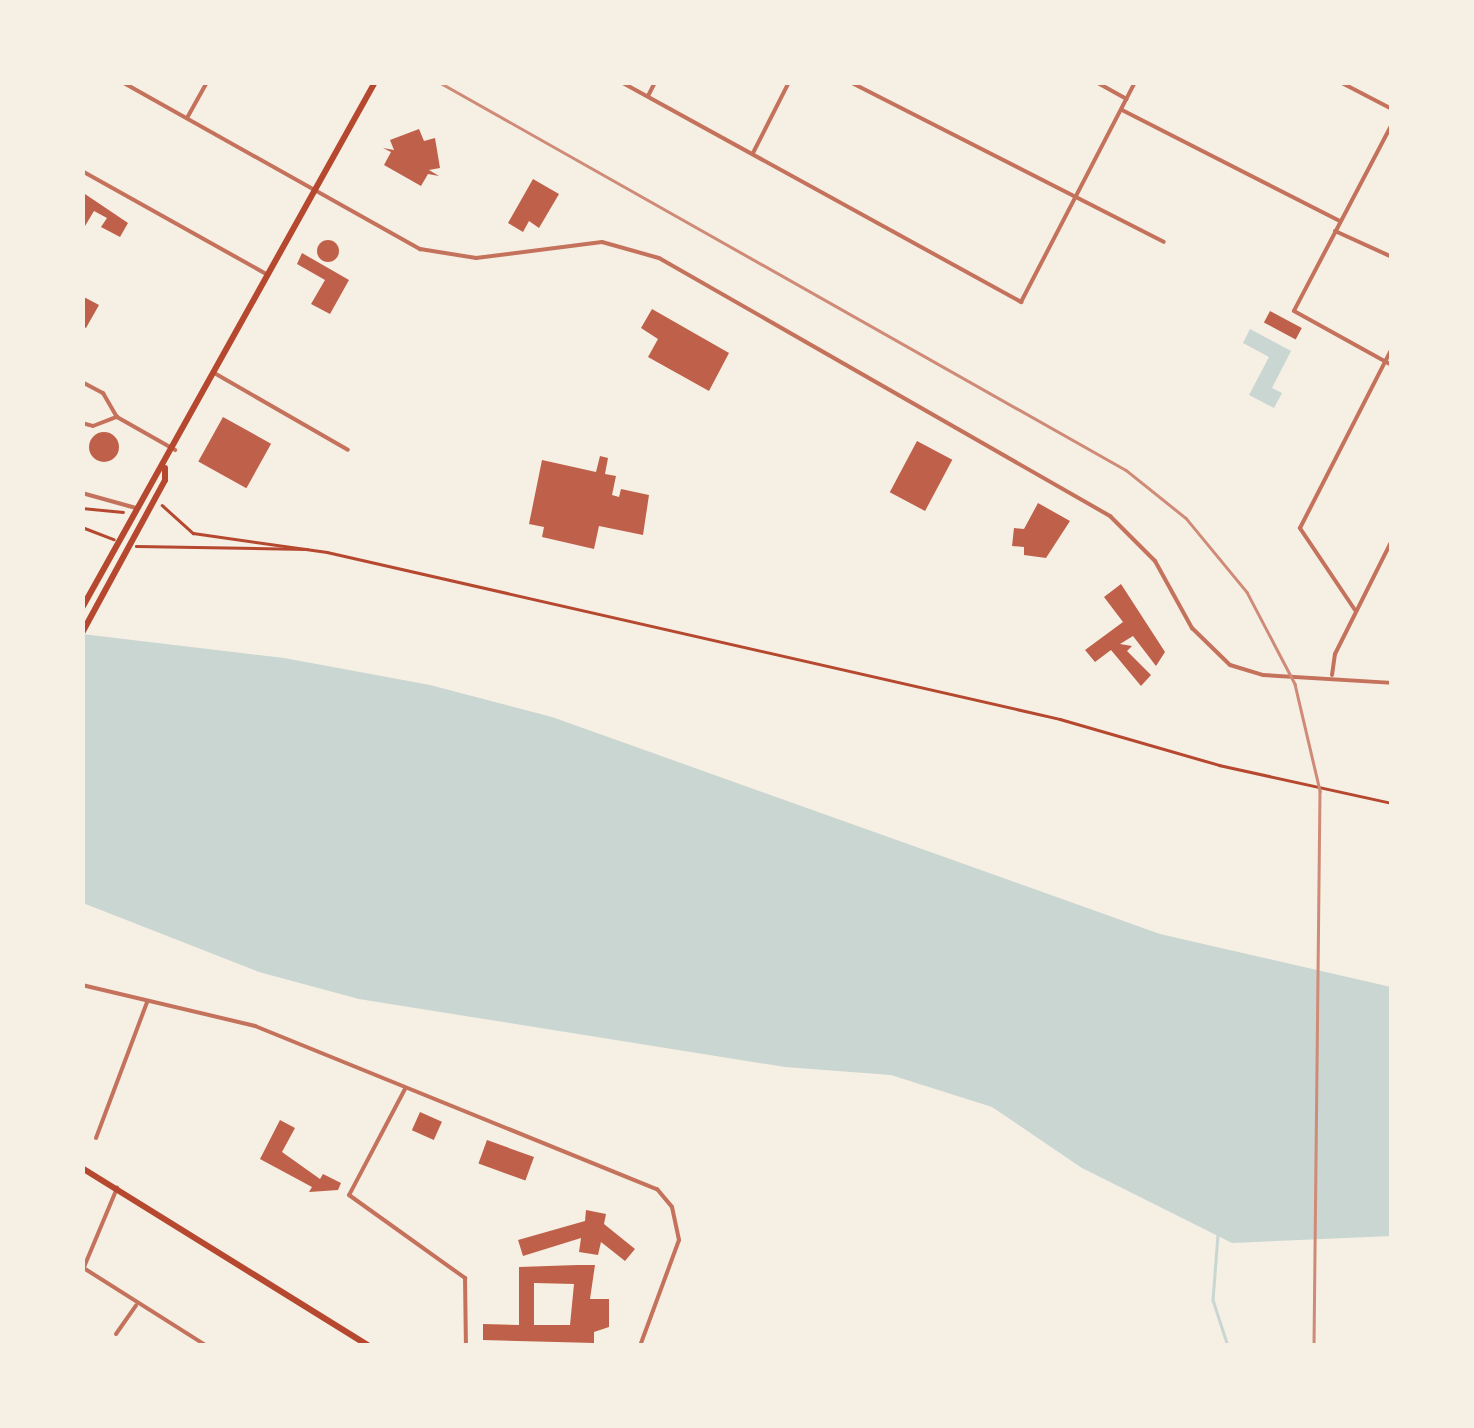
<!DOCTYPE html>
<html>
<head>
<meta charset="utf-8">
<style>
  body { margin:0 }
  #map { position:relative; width:1474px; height:1428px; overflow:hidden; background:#f6efe4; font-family:"Work Sans",sans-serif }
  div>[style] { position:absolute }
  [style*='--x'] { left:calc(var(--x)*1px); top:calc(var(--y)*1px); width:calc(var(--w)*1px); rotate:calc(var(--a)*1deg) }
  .water>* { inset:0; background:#c9d6d2 }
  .stream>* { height:2.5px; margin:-1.25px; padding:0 1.25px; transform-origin:1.25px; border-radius:1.25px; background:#c9d6d2 }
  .building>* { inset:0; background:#bf614a; transform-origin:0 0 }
  .round { border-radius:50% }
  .path>* { height:2.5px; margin:-1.25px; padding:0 1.25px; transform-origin:1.25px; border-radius:1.25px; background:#b5482f }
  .minor>* { height:4px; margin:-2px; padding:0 2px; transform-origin:2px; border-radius:2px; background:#c5725c }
  .primary>* { height:6px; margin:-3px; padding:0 3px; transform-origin:3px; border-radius:3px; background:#b5482f }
  .rail>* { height:2.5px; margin:-1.25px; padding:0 1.25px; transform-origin:1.25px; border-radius:1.25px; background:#cf8b77 }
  span { translate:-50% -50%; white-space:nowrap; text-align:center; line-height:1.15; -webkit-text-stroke:8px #f6efe4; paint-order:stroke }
  .frame { position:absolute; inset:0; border:85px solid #f6efe4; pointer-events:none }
</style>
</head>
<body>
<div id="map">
  <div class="water">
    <div style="clip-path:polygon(1250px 329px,1291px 351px,1272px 388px,1282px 393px,1274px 408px,1249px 395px,1269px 357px,1243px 343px)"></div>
    <div style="clip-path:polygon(82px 634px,284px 658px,430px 685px,552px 717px,1160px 934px,1391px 987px,1391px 1236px,1232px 1243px,1082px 1168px,992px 1107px,891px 1075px,785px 1067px,359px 999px,259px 972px,83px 903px)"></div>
  </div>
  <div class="stream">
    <div style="--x:1218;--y:1235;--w:65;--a:94.4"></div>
    <div style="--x:1213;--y:1300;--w:48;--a:71.9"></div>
  </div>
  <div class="building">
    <div style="clip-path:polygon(419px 129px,424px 141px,435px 138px,440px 168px,429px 170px,439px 176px,428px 174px,421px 186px,384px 165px,391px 152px,383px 148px,394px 150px,390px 140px)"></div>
    <div style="clip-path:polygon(533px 179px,559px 194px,539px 228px,529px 221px,523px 232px,508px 223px)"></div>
    <div style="clip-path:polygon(82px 192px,128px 223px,120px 237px,101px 227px,107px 218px,94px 211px,82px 231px)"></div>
    <div class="round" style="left:317px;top:240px;width:22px;height:22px"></div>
    <div style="clip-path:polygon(302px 253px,349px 280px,330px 314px,311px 304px,325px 280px,297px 264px)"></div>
    <div style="clip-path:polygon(82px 296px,99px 305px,86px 328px,82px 326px)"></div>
    <div style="clip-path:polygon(652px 309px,729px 353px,709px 391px,648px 357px,658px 339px,641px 328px)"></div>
    <div style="left:1270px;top:311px;width:36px;height:13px;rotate:28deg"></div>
    <div style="left:223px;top:417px;width:55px;height:51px;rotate:29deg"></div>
    <div class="round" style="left:89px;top:432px;width:30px;height:30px"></div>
    <div style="left:917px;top:441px;width:40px;height:58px;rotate:28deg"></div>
    <div style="clip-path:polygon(600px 456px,608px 458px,605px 474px,616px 476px,612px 495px,619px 497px,621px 489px,649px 495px,643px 535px,599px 526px,594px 549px,542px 537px,544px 527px,529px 524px,542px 460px,596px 472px)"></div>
    <div style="clip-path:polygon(1038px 503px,1070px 521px,1046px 558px,1024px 555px,1024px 547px,1012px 546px,1014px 528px,1024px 529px)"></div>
    <div style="clip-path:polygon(1121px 584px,1165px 652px,1156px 666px,1133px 636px,1120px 644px,1132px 646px,1127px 651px,1151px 675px,1141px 686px,1111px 650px,1095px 662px,1085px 650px,1123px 622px,1104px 597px)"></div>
    <div style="left:420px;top:1112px;width:24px;height:20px;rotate:24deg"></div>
    <div style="clip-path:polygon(280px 1120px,295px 1128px,282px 1152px,320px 1179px,323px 1174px,341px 1183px,338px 1190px,309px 1192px,312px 1187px,260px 1159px)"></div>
    <div style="left:487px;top:1140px;width:50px;height:25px;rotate:20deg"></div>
    <div style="clip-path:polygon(586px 1210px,606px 1214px,604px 1224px,635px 1249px,625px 1261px,601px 1242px,598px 1255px,579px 1252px,581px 1238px,523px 1256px,518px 1240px,585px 1221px)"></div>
    <div style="clip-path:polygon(evenodd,577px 1265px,595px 1265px,590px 1299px,609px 1299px,609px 1327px,594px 1332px,594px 1343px,483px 1340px,483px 1324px,519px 1325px,519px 1267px,577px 1265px,534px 1283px,574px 1284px,570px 1325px,534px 1325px,534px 1283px)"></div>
  </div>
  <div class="path">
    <div style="--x:162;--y:505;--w:42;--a:42.1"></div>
    <div style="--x:193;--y:533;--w:135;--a:8.1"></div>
    <div style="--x:327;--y:552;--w:752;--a:12.83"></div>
    <div style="--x:1060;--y:719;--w:166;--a:16.1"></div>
    <div style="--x:1219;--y:765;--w:177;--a:12.4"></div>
    <div style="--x:82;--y:508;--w:41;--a:5.6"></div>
    <div style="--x:82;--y:527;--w:34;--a:21"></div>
    <div style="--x:136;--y:546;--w:171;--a:1"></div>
  </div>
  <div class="minor">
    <div style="--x:122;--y:82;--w:342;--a:29.3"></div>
    <div style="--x:420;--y:249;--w:57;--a:9.1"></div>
    <div style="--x:476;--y:258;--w:127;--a:-7.2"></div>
    <div style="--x:602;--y:242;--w:59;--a:15.7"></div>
    <div style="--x:659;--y:258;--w:520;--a:29.77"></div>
    <div style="--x:1110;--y:516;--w:64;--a:45"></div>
    <div style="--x:1155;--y:561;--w:77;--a:61.1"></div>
    <div style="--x:1192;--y:628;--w:53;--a:44.2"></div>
    <div style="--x:1230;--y:665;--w:34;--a:17"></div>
    <div style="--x:1263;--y:675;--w:129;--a:3.5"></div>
    <div style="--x:621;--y:82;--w:457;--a:28.8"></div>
    <div style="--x:1021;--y:302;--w:248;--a:-62.6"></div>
    <div style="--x:850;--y:82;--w:352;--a:27"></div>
    <div style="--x:1096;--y:82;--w:35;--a:29"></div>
    <div style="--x:1340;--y:82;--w:59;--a:27.4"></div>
    <div style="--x:648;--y:96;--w:16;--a:-63"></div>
    <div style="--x:1122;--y:110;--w:245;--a:27"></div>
    <div style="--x:187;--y:118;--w:41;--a:-60.9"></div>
    <div style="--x:1392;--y:124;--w:211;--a:117.7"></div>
    <div style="--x:1294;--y:311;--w:112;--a:28.9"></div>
    <div style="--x:753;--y:153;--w:80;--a:-63.1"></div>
    <div style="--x:82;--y:171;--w:211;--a:29.2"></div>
    <div style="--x:1335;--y:231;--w:63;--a:24.5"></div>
    <div style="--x:216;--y:374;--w:152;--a:29.9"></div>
    <div style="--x:82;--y:382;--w:24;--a:28"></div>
    <div style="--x:103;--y:393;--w:28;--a:60"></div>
    <div style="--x:117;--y:417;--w:67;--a:29.6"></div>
    <div style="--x:82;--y:423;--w:11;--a:15"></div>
    <div style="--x:93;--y:426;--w:26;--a:-21"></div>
    <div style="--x:82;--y:493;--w:56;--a:15.5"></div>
    <div style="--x:1355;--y:610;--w:99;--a:-123.9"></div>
    <div style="--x:1300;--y:528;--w:202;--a:-62.9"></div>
    <div style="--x:1332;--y:675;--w:21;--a:-82"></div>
    <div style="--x:1335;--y:654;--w:127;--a:-63.4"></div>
    <div style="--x:82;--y:985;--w:178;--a:13.3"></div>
    <div style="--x:255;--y:1026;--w:434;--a:22.1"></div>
    <div style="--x:657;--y:1189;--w:23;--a:50"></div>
    <div style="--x:672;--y:1207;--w:34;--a:78"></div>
    <div style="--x:679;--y:1240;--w:113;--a:110.2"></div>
    <div style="--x:405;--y:1089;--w:120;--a:117.8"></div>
    <div style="--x:349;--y:1195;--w:143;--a:35.6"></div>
    <div style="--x:465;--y:1278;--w:68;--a:89.2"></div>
    <div style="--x:96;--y:1138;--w:145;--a:-69.4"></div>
    <div style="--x:82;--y:1267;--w:148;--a:32.3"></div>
    <div style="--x:84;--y:1267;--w:86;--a:-67.3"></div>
    <div style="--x:116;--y:1334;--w:35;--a:-55"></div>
  </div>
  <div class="primary">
    <div style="--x:82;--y:608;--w:602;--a:-60.88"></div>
    <div style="--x:82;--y:633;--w:174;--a:-61.5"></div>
    <div style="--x:165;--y:480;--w:12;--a:-90"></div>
    <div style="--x:82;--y:1168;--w:338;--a:31.8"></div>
  </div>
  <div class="rail">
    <div style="--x:439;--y:82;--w:789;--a:29.46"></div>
    <div style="--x:1126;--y:470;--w:77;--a:38.7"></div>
    <div style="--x:1186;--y:518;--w:96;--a:50.5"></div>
    <div style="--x:1247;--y:592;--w:104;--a:62.4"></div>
    <div style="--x:1295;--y:684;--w:110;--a:76.8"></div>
    <div style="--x:1320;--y:791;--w:555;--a:90.62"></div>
  </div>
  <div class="frame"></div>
</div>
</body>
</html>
